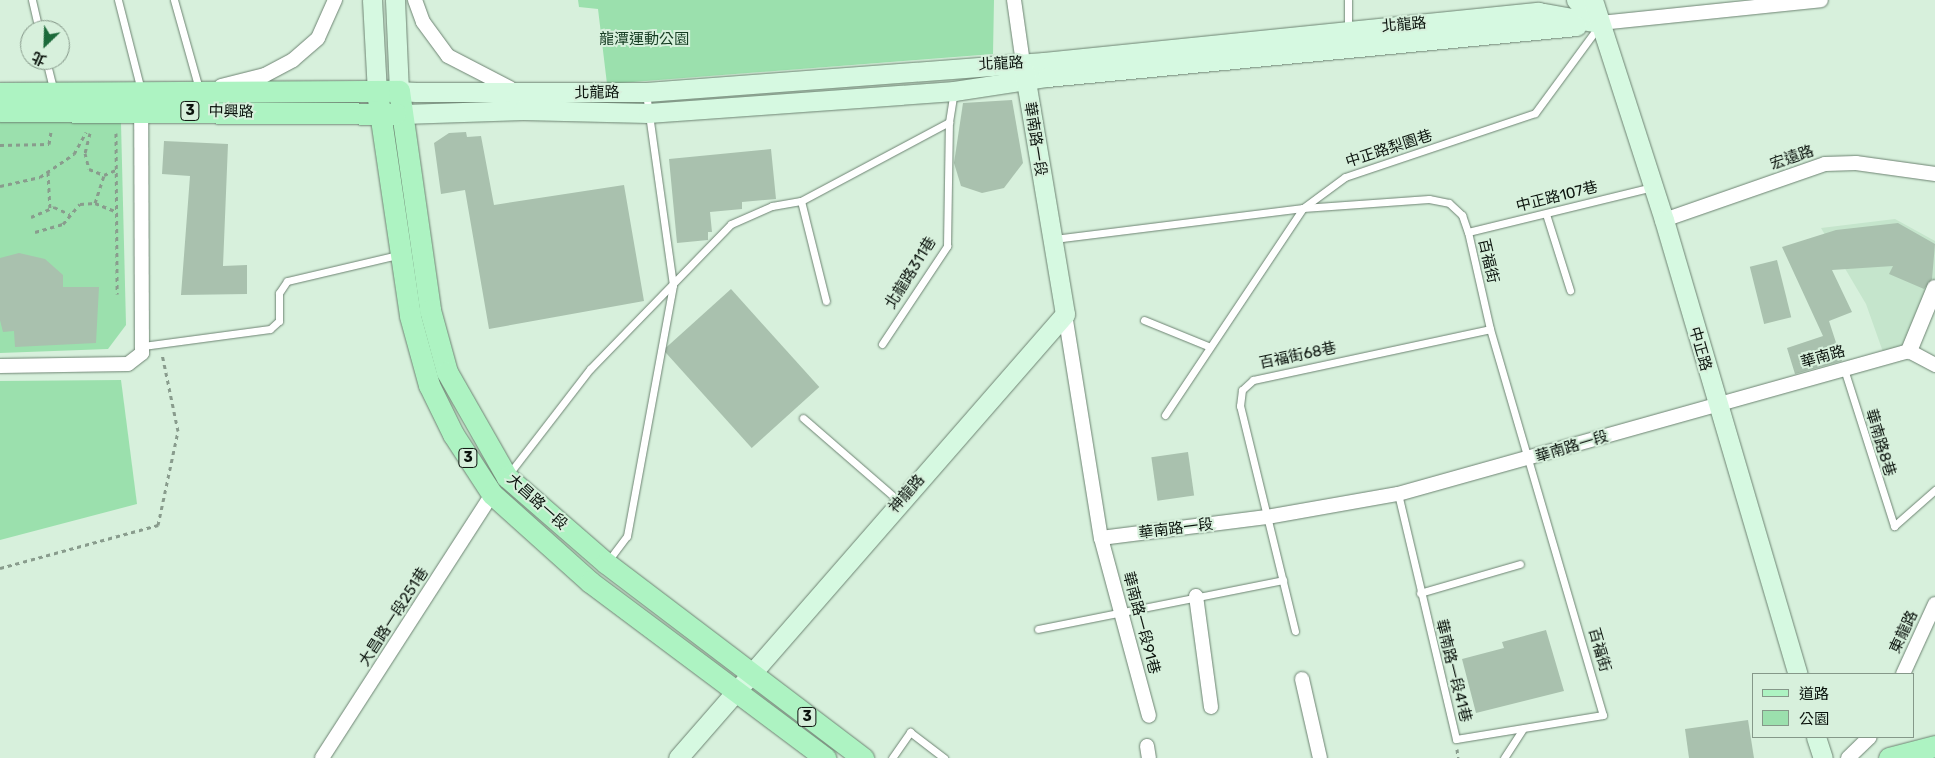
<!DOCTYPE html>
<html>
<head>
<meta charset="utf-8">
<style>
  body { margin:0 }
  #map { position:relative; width:1935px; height:758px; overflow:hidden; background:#d7f0dc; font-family:Rubik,"Noto Sans TC",sans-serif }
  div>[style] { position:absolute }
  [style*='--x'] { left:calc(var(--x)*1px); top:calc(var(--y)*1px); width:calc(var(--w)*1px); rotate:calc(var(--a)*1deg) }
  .built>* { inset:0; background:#c5e5cc }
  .green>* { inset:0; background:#9be0ad }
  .building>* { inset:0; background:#a9c1ae; transform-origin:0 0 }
  .path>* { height:3px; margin-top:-1.5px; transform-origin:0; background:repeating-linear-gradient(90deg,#899c8d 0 4px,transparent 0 8px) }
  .roads { filter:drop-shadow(0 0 1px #6d8372) drop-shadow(0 0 1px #6d8372) }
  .service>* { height:7px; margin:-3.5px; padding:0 3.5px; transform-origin:3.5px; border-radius:3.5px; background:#fff }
  .minor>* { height:14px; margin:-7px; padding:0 7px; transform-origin:7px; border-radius:7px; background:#fff }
  .tertiary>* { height:16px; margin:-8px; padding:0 8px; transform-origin:8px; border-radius:8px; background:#fff }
  .secondary>* { height:19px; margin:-9.5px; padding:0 9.5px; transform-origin:9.5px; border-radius:9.5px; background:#d6f9e1 }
  .primary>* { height:21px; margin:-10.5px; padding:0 10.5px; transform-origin:10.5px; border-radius:10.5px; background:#adf3c2 }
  span { translate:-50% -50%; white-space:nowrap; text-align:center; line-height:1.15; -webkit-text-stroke:4px #d7f0dc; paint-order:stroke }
  .shield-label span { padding:1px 4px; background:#d7f0dc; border:1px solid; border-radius:4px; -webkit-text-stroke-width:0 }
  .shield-label { font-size:14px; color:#0b130d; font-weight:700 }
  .street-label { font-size:15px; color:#0b130d }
  .park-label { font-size:15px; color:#163d23 }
  .legend { position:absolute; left:1752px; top:673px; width:162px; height:65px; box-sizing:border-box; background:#d7f0dc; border:1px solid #859889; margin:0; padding:6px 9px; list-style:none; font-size:15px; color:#0b130d }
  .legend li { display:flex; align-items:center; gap:10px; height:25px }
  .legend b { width:25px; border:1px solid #859889 }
  .north { position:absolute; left:20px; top:20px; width:50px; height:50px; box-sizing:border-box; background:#d7f0dc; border:1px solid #859889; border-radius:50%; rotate:204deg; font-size:14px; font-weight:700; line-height:20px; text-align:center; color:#0b130d }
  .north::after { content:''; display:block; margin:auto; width:18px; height:22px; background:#1c6a3a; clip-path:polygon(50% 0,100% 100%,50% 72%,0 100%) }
</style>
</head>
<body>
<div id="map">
  <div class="built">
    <div style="clip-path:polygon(1895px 219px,1935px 241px,1935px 278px,1902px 347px,1883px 352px,1866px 304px,1821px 228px)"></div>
  </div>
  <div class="green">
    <div style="clip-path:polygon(578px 0,994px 0,993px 54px,607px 84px,598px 9px,579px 7px)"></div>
    <div style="clip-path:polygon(0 121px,121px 123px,126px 325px,108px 349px,0 353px)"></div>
    <div style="clip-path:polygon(121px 380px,137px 504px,0 540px,0 381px)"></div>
  </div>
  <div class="building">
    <div style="clip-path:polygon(1012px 100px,1023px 163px,1004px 188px,982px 193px,961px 186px,954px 163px,963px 103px)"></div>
    <div style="clip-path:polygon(466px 132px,467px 137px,481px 136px,494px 205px,624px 185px,644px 301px,489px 329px,465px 190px,441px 194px,434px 143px,449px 133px)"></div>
    <div style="clip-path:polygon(164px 141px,228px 144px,223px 266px,247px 265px,247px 294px,181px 295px,190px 176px,162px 174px)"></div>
    <div style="clip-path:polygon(771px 149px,776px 199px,742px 202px,742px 209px,710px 212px,712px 232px,708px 232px,708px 240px,677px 243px,669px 159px)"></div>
    <div style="clip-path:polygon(1898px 223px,1935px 244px,1932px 279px,1924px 289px,1889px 274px,1893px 266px,1832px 270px,1852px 312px,1829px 321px,1842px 361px,1795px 374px,1787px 348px,1823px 336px,1782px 247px,1836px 230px)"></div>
    <div style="clip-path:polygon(19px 253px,45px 259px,63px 275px,63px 287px,99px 287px,96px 343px,15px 347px,14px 331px,3px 332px,0 320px,0 258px)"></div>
    <div style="left:1777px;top:260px;width:59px;height:28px;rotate:76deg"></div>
    <div style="left:731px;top:289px;width:132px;height:91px;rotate:48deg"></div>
    <div style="left:1188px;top:452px;width:44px;height:37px;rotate:82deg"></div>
    <div style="clip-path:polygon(1546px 630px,1564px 691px,1476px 713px,1462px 659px,1504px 648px,1502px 642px)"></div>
    <div style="clip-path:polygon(1748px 720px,1754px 758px,1689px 758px,1685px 729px)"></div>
  </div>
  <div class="path">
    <div style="--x:90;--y:133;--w:21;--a:104"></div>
    <div style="--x:85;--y:153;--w:16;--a:76"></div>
    <div style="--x:89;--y:169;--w:16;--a:22"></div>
    <div style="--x:104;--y:175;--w:13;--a:-23"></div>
    <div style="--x:116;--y:133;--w:161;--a:89.6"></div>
    <div style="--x:0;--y:145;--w:49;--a:-1.2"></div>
    <div style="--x:49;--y:144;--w:12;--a:-81"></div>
    <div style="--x:48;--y:172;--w:37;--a:87"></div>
    <div style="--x:0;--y:186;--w:41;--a:-12.7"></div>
    <div style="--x:40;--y:177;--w:41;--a:-34.1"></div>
    <div style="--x:74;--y:154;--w:25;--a:-61"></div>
    <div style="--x:95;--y:203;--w:29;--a:-72"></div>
    <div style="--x:31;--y:217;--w:25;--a:-23"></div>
    <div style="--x:54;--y:207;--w:17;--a:25"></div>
    <div style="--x:35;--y:232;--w:29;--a:-16"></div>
    <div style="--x:63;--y:224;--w:26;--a:-50"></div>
    <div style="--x:80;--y:204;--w:15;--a:-4"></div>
    <div style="--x:95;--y:203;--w:24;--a:22"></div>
    <div style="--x:0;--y:568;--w:164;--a:-15.2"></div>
    <div style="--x:158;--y:525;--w:96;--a:-78"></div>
    <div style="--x:178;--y:431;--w:79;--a:-101.7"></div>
    <div style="--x:1457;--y:749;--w:9;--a:84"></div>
  </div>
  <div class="roads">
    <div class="service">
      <div style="--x:32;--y:0;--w:31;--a:77"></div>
      <div style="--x:118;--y:0;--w:93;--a:75.7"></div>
      <div style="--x:174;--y:0;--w:92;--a:74.3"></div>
      <div style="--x:1348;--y:0;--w:29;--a:90"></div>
      <div style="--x:46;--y:60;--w:32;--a:76"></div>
      <div style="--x:801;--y:201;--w:103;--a:76"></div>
      <div style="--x:1546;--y:214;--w:80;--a:72.5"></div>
      <div style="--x:1468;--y:232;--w:189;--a:-13.7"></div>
      <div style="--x:1054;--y:239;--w:251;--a:-7.1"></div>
      <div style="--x:1303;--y:208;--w:126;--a:-4.1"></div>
      <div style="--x:1429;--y:199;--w:20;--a:11"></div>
      <div style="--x:1449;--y:203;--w:18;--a:43"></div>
      <div style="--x:1462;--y:215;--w:18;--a:71"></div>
      <div style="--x:1468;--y:232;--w:99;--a:77.2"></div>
      <div style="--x:1490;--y:329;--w:402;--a:73.7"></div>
      <div style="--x:1603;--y:715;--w:149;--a:170.7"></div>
      <div style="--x:1456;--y:739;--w:252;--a:-103.3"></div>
      <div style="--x:1144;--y:320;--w:71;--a:22.2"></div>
      <div style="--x:882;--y:344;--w:118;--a:-56.4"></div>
      <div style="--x:947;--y:246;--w:124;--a:-89.1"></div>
      <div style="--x:949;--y:122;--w:30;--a:-81"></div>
      <div style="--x:143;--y:346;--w:128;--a:-7.6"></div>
      <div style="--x:270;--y:329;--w:12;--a:-42"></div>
      <div style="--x:279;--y:321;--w:28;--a:-90"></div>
      <div style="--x:279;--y:293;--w:14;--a:-56"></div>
      <div style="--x:287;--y:281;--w:114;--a:-13.2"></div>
      <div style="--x:1844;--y:369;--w:165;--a:72.3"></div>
      <div style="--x:1894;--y:526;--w:55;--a:-41.3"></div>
      <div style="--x:1165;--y:415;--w:249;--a:-56.3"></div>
      <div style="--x:1303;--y:208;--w:52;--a:-36.4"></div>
      <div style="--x:1345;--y:177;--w:200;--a:-18.6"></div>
      <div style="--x:1535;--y:113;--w:108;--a:-53.7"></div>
      <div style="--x:803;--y:418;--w:128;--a:40.9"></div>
      <div style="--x:508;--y:475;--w:134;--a:-52.3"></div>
      <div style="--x:590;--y:369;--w:202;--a:-45.8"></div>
      <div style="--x:731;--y:224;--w:45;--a:-23.7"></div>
      <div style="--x:772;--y:206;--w:29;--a:-10"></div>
      <div style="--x:801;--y:201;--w:168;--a:-28.1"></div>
      <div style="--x:608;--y:561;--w:31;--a:-53"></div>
      <div style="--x:627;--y:536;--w:255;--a:-79.6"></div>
      <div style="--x:673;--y:285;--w:195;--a:-98"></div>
      <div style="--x:1420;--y:593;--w:104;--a:-16.2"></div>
      <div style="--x:1038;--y:629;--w:250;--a:-11.3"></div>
      <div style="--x:1295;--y:631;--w:232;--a:-103.7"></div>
      <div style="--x:1240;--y:406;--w:16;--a:-83"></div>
      <div style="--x:1242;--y:390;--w:15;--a:-42"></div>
      <div style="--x:1253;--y:380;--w:242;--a:-12.1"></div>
      <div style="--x:892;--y:758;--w:32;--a:-55"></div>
      <div style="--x:910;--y:732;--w:43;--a:37.4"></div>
      <div style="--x:1504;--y:758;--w:35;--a:-57"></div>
    </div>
    <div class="minor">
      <div style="--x:415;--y:0;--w:23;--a:70"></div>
      <div style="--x:423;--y:22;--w:42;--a:53.7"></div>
      <div style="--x:448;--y:56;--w:70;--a:27.3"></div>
      <div style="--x:1014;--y:0;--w:64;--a:81.9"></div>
      <div style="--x:1600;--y:23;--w:222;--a:-5.9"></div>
      <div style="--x:221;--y:86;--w:45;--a:-14"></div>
      <div style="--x:265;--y:75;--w:32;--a:-28"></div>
      <div style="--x:293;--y:60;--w:33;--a:-41"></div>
      <div style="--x:318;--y:38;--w:42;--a:-65.9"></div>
      <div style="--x:1664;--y:220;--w:170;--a:-19.2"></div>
      <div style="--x:1825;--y:164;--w:31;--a:-2"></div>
      <div style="--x:1856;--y:163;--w:80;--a:7.9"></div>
      <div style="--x:1065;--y:314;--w:227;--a:80.9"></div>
      <div style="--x:1101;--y:538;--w:184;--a:74.9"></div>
      <div style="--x:0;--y:366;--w:128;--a:-0.9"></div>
      <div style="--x:128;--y:364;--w:18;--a:-38"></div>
      <div style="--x:142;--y:353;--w:248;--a:-90.2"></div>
      <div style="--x:1101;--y:538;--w:167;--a:-7.2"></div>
      <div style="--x:1267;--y:517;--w:133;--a:-10"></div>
      <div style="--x:1398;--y:494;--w:531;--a:-15.63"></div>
      <div style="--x:1909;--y:351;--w:30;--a:28"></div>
      <div style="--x:1196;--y:596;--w:112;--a:82.3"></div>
      <div style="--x:1903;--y:674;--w:77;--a:-65.4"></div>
      <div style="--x:1302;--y:679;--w:81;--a:77.2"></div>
      <div style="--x:1147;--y:746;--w:12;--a:81"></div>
      <div style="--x:322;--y:758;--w:314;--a:-57.2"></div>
      <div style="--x:1848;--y:758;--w:30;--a:-44"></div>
    </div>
    <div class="tertiary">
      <div style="--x:1909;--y:351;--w:68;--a:-67.6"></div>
    </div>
    <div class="secondary">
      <div style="--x:372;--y:0;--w:92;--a:86.9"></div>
      <div style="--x:395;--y:0;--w:91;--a:87.5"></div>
      <div style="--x:399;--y:91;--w:17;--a:3"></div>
      <div style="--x:416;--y:92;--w:230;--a:0"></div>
      <div style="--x:646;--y:92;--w:399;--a:-4.3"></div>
      <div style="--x:1044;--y:62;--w:497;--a:-5.8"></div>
      <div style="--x:1538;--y:12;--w:63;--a:10.1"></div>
      <div style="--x:1576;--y:0;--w:32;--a:44"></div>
      <div style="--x:1593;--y:0;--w:231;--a:72.1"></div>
      <div style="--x:1664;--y:220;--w:473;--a:73.6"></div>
      <div style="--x:403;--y:114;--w:120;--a:-1.9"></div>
      <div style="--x:523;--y:110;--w:125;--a:1.4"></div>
      <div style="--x:648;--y:113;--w:307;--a:-4.1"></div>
      <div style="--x:954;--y:91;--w:94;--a:-8.6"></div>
      <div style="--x:1047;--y:77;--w:532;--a:-5.5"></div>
      <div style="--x:1816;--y:737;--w:22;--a:72"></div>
      <div style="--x:678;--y:758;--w:589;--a:-48.92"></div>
      <div style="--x:1065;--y:314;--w:247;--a:-99.5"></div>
    </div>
    <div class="primary">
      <div style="--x:377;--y:92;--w:226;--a:81.6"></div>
      <div style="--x:410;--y:316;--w:72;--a:74.6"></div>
      <div style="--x:429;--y:385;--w:55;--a:63.9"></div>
      <div style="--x:453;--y:434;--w:72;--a:57"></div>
      <div style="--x:492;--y:494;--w:132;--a:41.9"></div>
      <div style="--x:590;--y:582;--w:294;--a:36.8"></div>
      <div style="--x:0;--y:93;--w:399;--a:-0.3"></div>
      <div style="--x:399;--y:91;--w:221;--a:81.9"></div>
      <div style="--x:430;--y:310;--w:64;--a:74.7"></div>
      <div style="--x:447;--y:372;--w:121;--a:60.3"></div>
      <div style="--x:507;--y:477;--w:131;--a:41"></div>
      <div style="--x:606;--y:563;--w:323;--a:37.2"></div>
      <div style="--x:0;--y:111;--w:395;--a:0.4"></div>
      <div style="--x:1889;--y:758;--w:48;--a:-14.6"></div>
    </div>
  </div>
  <div class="shield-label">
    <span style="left:190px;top:111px">3</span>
    <span style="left:468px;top:458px">3</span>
    <span style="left:807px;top:717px">3</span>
  </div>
  <div class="street-label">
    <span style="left:1404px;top:25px;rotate:-5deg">北龍路</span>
    <span style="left:1001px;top:64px;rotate:-3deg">北龍路</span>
    <span style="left:597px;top:93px;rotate:-1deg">北龍路</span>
    <span style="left:231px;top:112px;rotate:1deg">中興路</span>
    <span style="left:1035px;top:139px;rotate:81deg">華南路一段</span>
    <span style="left:1389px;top:149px;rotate:-18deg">中正路梨園巷</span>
    <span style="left:1792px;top:158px;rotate:-19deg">宏遠路</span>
    <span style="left:1557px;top:197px;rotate:-14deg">中正路107巷</span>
    <span style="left:1488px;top:261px;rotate:77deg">百福街</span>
    <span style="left:911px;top:273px;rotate:-58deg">北龍路311巷</span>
    <span style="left:1700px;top:349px;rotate:74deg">中正路</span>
    <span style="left:1298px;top:356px;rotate:-12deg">百福街68巷</span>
    <span style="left:1823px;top:357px;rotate:-16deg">華南路</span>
    <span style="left:1880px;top:443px;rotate:73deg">華南路8巷</span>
    <span style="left:1572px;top:447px;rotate:-17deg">華南路一段</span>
    <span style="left:907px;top:494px;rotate:-49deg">神龍路</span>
    <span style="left:537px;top:502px;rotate:42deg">大昌路一段</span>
    <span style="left:1176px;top:529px;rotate:-7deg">華南路一段</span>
    <span style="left:394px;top:617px;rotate:-57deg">大昌路一段251巷</span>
    <span style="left:1141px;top:623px;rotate:75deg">華南路一段91巷</span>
    <span style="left:1904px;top:632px;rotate:-65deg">東龍路</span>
    <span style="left:1599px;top:650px;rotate:74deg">百福街</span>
    <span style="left:1453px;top:671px;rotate:76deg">華南路一段41巷</span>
  </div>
  <div class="park-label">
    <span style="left:644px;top:40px">龍潭運動公園</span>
  </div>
  <ul class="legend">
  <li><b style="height:6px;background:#adf3c2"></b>道路</li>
  <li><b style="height:14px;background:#9be0ad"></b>公園</li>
  </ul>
  <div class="north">北</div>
</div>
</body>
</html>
